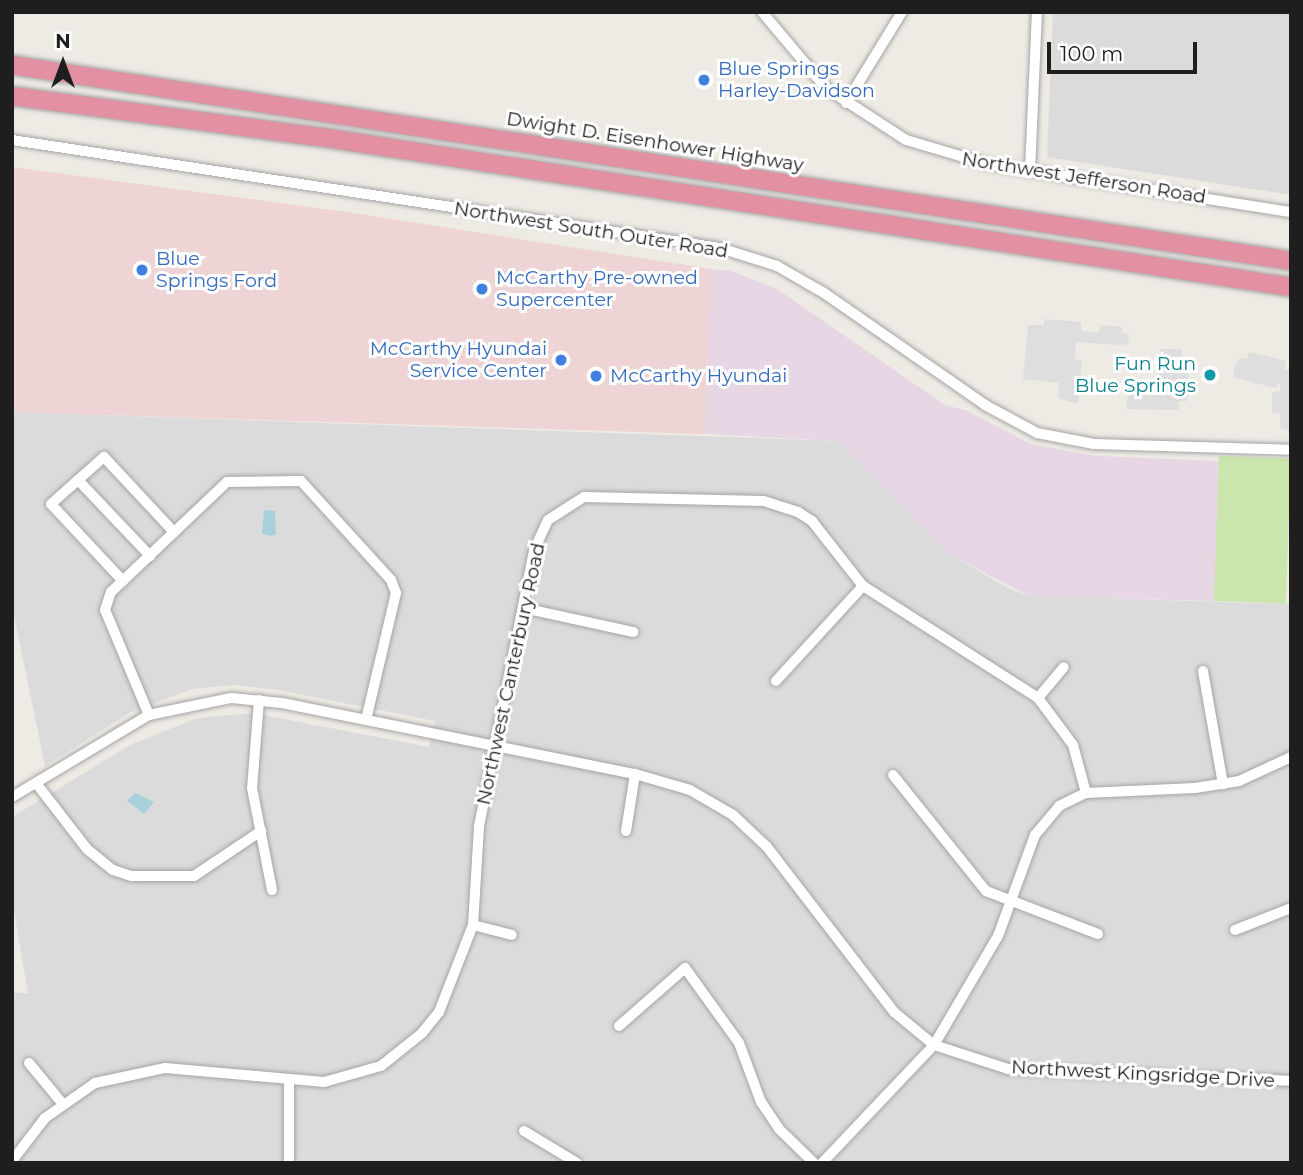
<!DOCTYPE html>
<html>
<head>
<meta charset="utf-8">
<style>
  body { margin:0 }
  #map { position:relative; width:1303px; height:1175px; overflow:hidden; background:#eeeae4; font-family:Montserrat,sans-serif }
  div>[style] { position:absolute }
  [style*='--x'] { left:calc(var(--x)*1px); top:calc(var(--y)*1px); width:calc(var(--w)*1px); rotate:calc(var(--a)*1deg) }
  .residential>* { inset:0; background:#dcdbdb }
  .commercial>* { inset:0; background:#eed4d4 }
  .industrial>* { inset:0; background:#e7d6e4 }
  .grass>* { inset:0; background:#cbe6ad; transform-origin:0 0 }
  .parking>* { inset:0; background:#dedede }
  .water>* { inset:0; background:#a7d0da }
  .roads { filter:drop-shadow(0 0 2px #a5a5a5) drop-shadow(0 0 2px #a5a5a5) }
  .minor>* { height:10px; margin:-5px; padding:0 5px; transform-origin:5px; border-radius:5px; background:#fff }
  .motorway>* { height:18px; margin:-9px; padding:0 9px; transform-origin:9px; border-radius:9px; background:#e290a2 }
  .dots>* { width:19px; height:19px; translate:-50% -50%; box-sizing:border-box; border:4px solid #fff; border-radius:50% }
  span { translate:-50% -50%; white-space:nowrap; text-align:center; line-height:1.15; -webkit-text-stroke:6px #fff; paint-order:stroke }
  .shop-label { font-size:19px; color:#366cbe }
  .left { translate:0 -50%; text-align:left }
  .right { translate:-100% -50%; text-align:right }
  .street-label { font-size:19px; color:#1e1e1e }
  .culture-label { font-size:19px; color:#0d838f }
  .frame { position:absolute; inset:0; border:14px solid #1e1e1e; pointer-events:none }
  .north { position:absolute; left:28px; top:28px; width:70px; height:70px; -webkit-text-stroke:5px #fff; paint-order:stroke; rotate:0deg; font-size:19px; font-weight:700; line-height:28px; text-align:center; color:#1e1e1e }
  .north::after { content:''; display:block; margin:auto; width:24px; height:32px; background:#1e1e1e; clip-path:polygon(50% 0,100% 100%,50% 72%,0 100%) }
  .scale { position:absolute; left:1047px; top:42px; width:150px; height:32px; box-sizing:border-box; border:4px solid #1e1e1e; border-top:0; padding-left:9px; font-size:21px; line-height:24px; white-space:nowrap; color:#1e1e1e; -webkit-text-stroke:5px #fff; paint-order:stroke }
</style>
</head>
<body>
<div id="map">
  <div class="residential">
    <div style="clip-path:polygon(1053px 12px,1291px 12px,1291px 195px,1047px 157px)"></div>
    <div style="clip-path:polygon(12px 412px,839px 441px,947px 553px,1010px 589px,1029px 596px,1291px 604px,1291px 1163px,12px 1163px,12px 993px,28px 993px,12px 899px,12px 817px,130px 745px,197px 718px,253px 713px,429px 747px,435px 721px,279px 690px,235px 685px,192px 689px,131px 712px,45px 766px,12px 606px)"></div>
  </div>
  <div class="commercial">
    <div style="clip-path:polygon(12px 167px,347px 212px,711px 269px,705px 434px,12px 412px)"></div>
  </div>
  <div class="industrial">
    <div style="clip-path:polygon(711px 269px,731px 271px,777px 289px,945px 405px,968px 411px,1031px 444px,1095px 456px,1219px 461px,1217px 601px,1029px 596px,947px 553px,839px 441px,705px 434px)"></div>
  </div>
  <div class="grass">
    <div style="left:1219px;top:456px;width:72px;height:145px;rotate:2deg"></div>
  </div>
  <div class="parking">
    <div style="clip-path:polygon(1044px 319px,1081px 322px,1082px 331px,1098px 333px,1101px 325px,1122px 327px,1122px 333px,1129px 335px,1128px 344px,1120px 345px,1076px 342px,1075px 359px,1082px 360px,1078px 404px,1058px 398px,1059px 383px,1023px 379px,1028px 325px,1044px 325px)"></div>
    <div style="clip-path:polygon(1160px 349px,1182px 349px,1181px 359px,1189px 360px,1187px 401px,1179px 401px,1178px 410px,1126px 409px,1129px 389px,1136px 389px,1137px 382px,1149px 383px,1149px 390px,1158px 391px)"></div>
    <div style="clip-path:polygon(1249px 352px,1286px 361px,1284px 369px,1291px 370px,1291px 431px,1280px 428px,1280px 414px,1272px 413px,1272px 392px,1280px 391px,1281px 381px,1275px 388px,1233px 377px,1235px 366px,1240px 358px,1247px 359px)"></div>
  </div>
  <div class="water">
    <div style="clip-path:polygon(264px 510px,275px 511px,276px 534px,271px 536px,262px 534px)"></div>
    <div style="clip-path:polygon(135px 793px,154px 802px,144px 814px,127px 801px)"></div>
  </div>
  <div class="roads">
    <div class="minor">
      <div style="--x:762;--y:12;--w:99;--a:49.9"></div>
      <div style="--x:826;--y:88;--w:95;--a:33"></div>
      <div style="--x:906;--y:140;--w:84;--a:16.5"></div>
      <div style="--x:987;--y:164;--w:308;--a:9"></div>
      <div style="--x:846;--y:103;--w:107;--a:-58.4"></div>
      <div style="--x:12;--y:140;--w:716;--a:8.67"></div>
      <div style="--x:720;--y:248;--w:60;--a:17.5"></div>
      <div style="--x:777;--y:266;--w:54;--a:29.9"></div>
      <div style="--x:824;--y:293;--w:196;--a:34.8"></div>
      <div style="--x:985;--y:405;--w:59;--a:28.3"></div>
      <div style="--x:1037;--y:433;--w:58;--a:10.9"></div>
      <div style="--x:1094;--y:444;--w:197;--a:1.7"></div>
      <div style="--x:1030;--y:171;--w:159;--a:-87.5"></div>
      <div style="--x:78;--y:480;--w:105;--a:46.5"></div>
      <div style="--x:123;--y:581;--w:105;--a:-133.1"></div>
      <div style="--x:51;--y:504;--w:71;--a:-41.6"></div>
      <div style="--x:104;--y:457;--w:103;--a:47"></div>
      <div style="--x:523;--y:608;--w:113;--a:12.3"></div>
      <div style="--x:1203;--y:671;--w:115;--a:80"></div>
      <div style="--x:776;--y:681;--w:129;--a:-47.5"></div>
      <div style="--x:1038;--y:698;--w:40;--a:-50"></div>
      <div style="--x:259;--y:700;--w:88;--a:94.5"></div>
      <div style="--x:252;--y:788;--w:104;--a:78.9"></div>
      <div style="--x:149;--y:715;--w:114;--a:-112.7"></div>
      <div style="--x:105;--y:610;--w:19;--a:-72"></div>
      <div style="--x:111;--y:592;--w:160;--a:-43.5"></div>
      <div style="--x:227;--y:482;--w:74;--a:-0.8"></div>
      <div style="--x:301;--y:481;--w:134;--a:47.7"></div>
      <div style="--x:391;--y:580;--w:14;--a:69"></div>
      <div style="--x:396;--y:593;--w:130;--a:103.3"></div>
      <div style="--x:893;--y:775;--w:149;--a:51.3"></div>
      <div style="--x:986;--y:891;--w:120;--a:21"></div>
      <div style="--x:36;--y:783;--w:83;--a:52.3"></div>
      <div style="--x:87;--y:849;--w:33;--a:39"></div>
      <div style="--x:113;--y:870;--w:20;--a:18"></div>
      <div style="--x:132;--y:876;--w:62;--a:0"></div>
      <div style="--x:194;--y:876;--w:81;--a:-33.9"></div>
      <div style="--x:12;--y:797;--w:160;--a:-30.9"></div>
      <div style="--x:149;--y:715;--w:84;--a:-11.7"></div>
      <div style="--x:231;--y:698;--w:51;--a:5.6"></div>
      <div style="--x:282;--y:703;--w:360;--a:11.4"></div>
      <div style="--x:635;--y:774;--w:57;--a:16.2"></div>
      <div style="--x:690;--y:790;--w:50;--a:30.2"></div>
      <div style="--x:733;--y:815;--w:47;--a:43.3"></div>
      <div style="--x:767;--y:847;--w:208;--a:52.4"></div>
      <div style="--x:894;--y:1012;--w:52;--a:39.5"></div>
      <div style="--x:934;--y:1045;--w:78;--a:18"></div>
      <div style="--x:1008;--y:1069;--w:283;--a:2.4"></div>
      <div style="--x:626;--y:831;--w:58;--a:-81"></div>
      <div style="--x:473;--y:925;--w:40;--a:14.4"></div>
      <div style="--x:1235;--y:930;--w:60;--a:-21.4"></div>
      <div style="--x:619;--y:1026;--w:88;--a:-41.3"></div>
      <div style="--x:685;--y:968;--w:92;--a:54.2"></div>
      <div style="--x:739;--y:1043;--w:63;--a:69.6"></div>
      <div style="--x:761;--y:1102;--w:32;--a:56"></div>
      <div style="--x:779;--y:1129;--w:49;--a:44.2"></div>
      <div style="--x:29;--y:1063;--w:52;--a:50.5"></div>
      <div style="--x:524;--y:1131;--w:62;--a:31.1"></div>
      <div style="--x:12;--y:1161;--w:54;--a:-52.5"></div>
      <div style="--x:45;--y:1118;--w:61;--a:-35"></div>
      <div style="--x:95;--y:1083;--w:72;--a:-12.1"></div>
      <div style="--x:165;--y:1068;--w:160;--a:5"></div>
      <div style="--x:324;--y:1082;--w:59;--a:-15.7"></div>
      <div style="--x:381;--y:1066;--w:53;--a:-38.8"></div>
      <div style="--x:422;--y:1033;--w:27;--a:-51"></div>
      <div style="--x:439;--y:1012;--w:93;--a:-68.7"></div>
      <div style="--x:473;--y:925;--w:99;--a:-86.5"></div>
      <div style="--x:479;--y:826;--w:281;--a:-78.7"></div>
      <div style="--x:534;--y:550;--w:33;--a:-65"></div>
      <div style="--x:548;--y:520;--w:43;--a:-32.6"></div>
      <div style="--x:584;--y:497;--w:180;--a:1.3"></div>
      <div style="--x:764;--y:501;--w:36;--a:18"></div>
      <div style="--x:798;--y:512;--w:17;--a:33"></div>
      <div style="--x:812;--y:521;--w:83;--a:51.9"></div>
      <div style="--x:863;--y:586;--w:208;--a:32.6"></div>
      <div style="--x:1038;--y:698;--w:59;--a:53.3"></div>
      <div style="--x:1073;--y:745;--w:50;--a:74.8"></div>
      <div style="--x:289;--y:1163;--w:82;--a:-90"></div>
      <div style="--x:822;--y:1163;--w:163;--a:-46.5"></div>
      <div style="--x:934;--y:1045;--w:126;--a:-59.6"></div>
      <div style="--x:998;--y:936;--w:108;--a:-69.9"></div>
      <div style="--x:1035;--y:835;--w:38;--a:-50"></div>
      <div style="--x:1059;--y:806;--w:30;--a:-26"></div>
      <div style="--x:1086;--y:793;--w:109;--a:-2.6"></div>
      <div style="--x:1195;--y:788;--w:45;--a:-9"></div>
      <div style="--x:1239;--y:781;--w:57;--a:-24.8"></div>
    </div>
    <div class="motorway">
      <div style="--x:12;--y:65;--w:1294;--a:8.71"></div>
      <div style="--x:12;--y:96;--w:331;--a:7.6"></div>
      <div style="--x:340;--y:140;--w:962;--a:8.79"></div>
    </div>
  </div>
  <div class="dots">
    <div style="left:704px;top:80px;background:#3f7fe0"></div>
    <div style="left:142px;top:270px;background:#3f7fe0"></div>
    <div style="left:482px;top:289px;background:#3f7fe0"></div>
    <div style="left:561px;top:360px;background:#3f7fe0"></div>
    <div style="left:1210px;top:375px;background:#0f9aa8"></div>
    <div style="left:596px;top:376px;background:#3f7fe0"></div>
  </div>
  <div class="shop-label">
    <span class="left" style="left:718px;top:80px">Blue Springs<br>Harley-Davidson</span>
    <span class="left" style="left:156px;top:270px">Blue<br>Springs Ford</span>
    <span class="left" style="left:496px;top:289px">McCarthy Pre-owned<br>Supercenter</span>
    <span class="right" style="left:547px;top:360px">McCarthy Hyundai<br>Service Center</span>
    <span class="left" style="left:610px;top:376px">McCarthy Hyundai</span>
  </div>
  <div class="street-label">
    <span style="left:655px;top:142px;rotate:9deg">Dwight D. Eisenhower Highway</span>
    <span style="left:1084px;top:178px;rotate:9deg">Northwest Jefferson Road</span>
    <span style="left:591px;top:230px;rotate:9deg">Northwest South Outer Road</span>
    <span style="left:511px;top:674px;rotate:-78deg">Northwest Canterbury Road</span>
    <span style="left:1143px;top:1074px;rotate:3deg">Northwest Kingsridge Drive</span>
  </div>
  <div class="culture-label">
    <span class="right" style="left:1196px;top:375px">Fun Run<br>Blue Springs</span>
  </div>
  <div class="frame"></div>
  <div class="north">N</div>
  <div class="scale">100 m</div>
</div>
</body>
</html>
